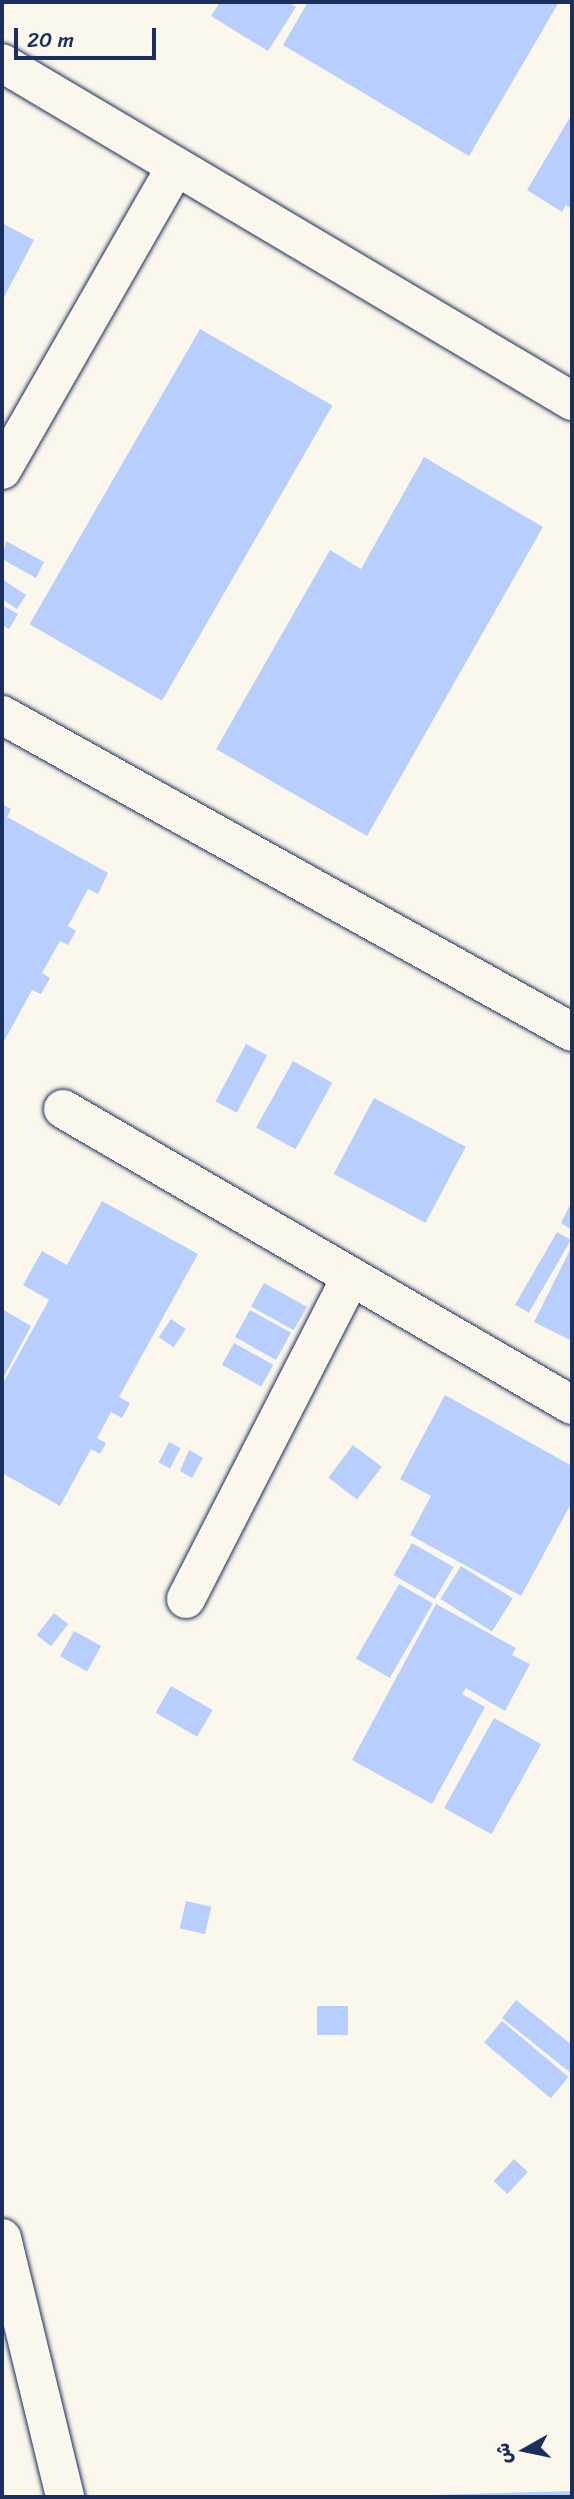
<!DOCTYPE html>
<html>
<head>
<meta charset="utf-8">
<style>
  body { margin:0 }
  #map { position:relative; width:574px; height:2499px; overflow:hidden; background:#fbf7ec; font-family:Sriracha,"Playpen Sans Arabic",sans-serif }
  div>[style] { position:absolute }
  [style*='--x'] { left:calc(var(--x)*1px); top:calc(var(--y)*1px); width:calc(var(--w)*1px); rotate:calc(var(--a)*1deg) }
  .building>* { inset:0; background:#b8cffd; transform-origin:0 0 }
  .roads { filter:drop-shadow(0 0 2px #1b2f5e) drop-shadow(0 0 2px #1b2f5e) }
  .street>* { height:38px; margin:-19px; padding:0 19px; transform-origin:19px; border-radius:19px; background:#fbf7ec }
  span { translate:-50% -50%; white-space:nowrap; text-align:center; line-height:1.15; -webkit-text-stroke:5px #fbf7ec; paint-order:stroke }
  .frame { position:absolute; inset:0; border:4px solid #1b2f5e; pointer-events:none }
  .north { position:absolute; left:490px; top:2415px; width:70px; height:70px; -webkit-text-stroke:5px #fbf7ec; paint-order:stroke; rotate:261deg; font-size:19px; font-weight:700; line-height:28px; text-align:center; color:#1b2f5e }
  .north::after { content:''; display:block; margin:auto; width:24px; height:32px; background:#1b2f5e; clip-path:polygon(50% 0,100% 100%,50% 72%,0 100%) }
  .scale { position:absolute; left:14px; top:28px; width:142px; height:32px; box-sizing:border-box; border:4px solid #1b2f5e; border-top:0; padding-left:9px; font-size:21px; line-height:24px; white-space:nowrap; color:#1b2f5e; -webkit-text-stroke:5px #fbf7ec; paint-order:stroke }
</style>
</head>
<body>
<div id="map">
  <div class="building">
    <div style="clip-path:polygon(220px 2px,288px 2px,296px 7px,268px 51px,211px 16px)"></div>
    <div style="clip-path:polygon(308px 2px,559px 2px,469px 156px,283px 45px)"></div>
    <div style="clip-path:polygon(572px 114px,572px 209px,566px 205px,562px 212px,527px 190px)"></div>
    <div style="clip-path:polygon(2px 223px,34px 240px,2px 301px)"></div>
    <div style="left:200px;top:329px;width:153px;height:341px;rotate:30deg"></div>
    <div style="clip-path:polygon(424px 457px,543px 527px,367px 836px,216px 749px,330px 550px,361px 569px)"></div>
    <div style="clip-path:polygon(6px 541px,44px 562px,36px 578px,2px 559px)"></div>
    <div style="clip-path:polygon(2px 579px,26px 595px,17px 609px,2px 599px)"></div>
    <div style="clip-path:polygon(2px 605px,18px 614px,9px 629px,2px 625px)"></div>
    <div style="clip-path:polygon(2px 804px,11px 809px,7px 817px,108px 873px,98px 894px,88px 889px,68px 926px,76px 931px,68px 945px,60px 941px,42px 973px,50px 978px,41px 994px,32px 990px,2px 1045px)"></div>
    <div style="left:246px;top:1044px;width:24px;height:65px;rotate:28deg"></div>
    <div style="left:293px;top:1061px;width:45px;height:76px;rotate:29deg"></div>
    <div style="left:374px;top:1098px;width:104px;height:86px;rotate:28deg"></div>
    <div style="clip-path:polygon(102px 1201px,198px 1254px,119px 1397px,130px 1403px,122px 1418px,111px 1412px,97px 1438px,106px 1443px,100px 1454px,91px 1449px,60px 1506px,2px 1473px,2px 1385px,49px 1300px,23px 1285px,42px 1251px,67px 1265px)"></div>
    <div style="clip-path:polygon(572px 1201px,572px 1230px,561px 1223px)"></div>
    <div style="left:557px;top:1232px;width:16px;height:84px;rotate:30deg"></div>
    <div style="clip-path:polygon(572px 1246px,572px 1341px,534px 1322px)"></div>
    <div style="left:264px;top:1283px;width:49px;height:27px;rotate:29deg"></div>
    <div style="clip-path:polygon(2px 1309px,31px 1326px,2px 1380px)"></div>
    <div style="left:250px;top:1310px;width:47px;height:31px;rotate:29deg"></div>
    <div style="left:171px;top:1319px;width:18px;height:22px;rotate:34deg"></div>
    <div style="left:234px;top:1343px;width:45px;height:25px;rotate:29deg"></div>
    <div style="clip-path:polygon(445px 1395px,572px 1466px,572px 1502px,521px 1596px,410px 1535px,431px 1496px,400px 1479px)"></div>
    <div style="left:169px;top:1442px;width:13px;height:23px;rotate:27deg"></div>
    <div style="left:353px;top:1445px;width:36px;height:41px;rotate:37deg"></div>
    <div style="clip-path:polygon(189px 1450px,203px 1458px,192px 1478px,180px 1471px)"></div>
    <div style="left:412px;top:1543px;width:48px;height:37px;rotate:30deg"></div>
    <div style="left:461px;top:1566px;width:61px;height:39px;rotate:32deg"></div>
    <div style="left:399px;top:1584px;width:39px;height:86px;rotate:30deg"></div>
    <div style="clip-path:polygon(436px 1604px,516px 1648px,512px 1655px,530px 1664px,505px 1711px,466px 1688px,462px 1694px,485px 1707px,432px 1804px,352px 1760px)"></div>
    <div style="left:54px;top:1613px;width:18px;height:28px;rotate:38deg"></div>
    <div style="left:74px;top:1631px;width:31px;height:29px;rotate:29deg"></div>
    <div style="left:171px;top:1686px;width:48px;height:31px;rotate:30deg"></div>
    <div style="left:494px;top:1718px;width:54px;height:103px;rotate:29deg"></div>
    <div style="left:186px;top:1901px;width:26px;height:28px;rotate:13deg"></div>
    <div style="clip-path:polygon(516px 2000px,572px 2045px,572px 2074px,502px 2018px)"></div>
    <div style="left:317px;top:2006px;width:31px;height:29px"></div>
    <div style="left:502px;top:2021px;width:87px;height:28px;rotate:40deg"></div>
    <div style="left:514px;top:2159px;width:19px;height:30px;rotate:43deg"></div>
    <div style="clip-path:polygon(572px 2491px,572px 2497px,431px 2497px,431px 2495px)"></div>
  </div>
  <div class="roads">
    <div class="street">
      <div style="--x:2;--y:63;--w:663;--a:30.67"></div>
      <div style="--x:2;--y:470;--w:350;--a:-60.2"></div>
      <div style="--x:2;--y:715;--w:652;--a:29.08"></div>
      <div style="--x:63;--y:1109;--w:589;--a:30.18"></div>
      <div style="--x:186;--y:1599;--w:362;--a:-62.9"></div>
      <div style="--x:2;--y:2238;--w:267;--a:76.3"></div>
    </div>
  </div>
  <div class="frame"></div>
  <div class="north">ش</div>
  <div class="scale">20 m</div>
</div>
</body>
</html>
